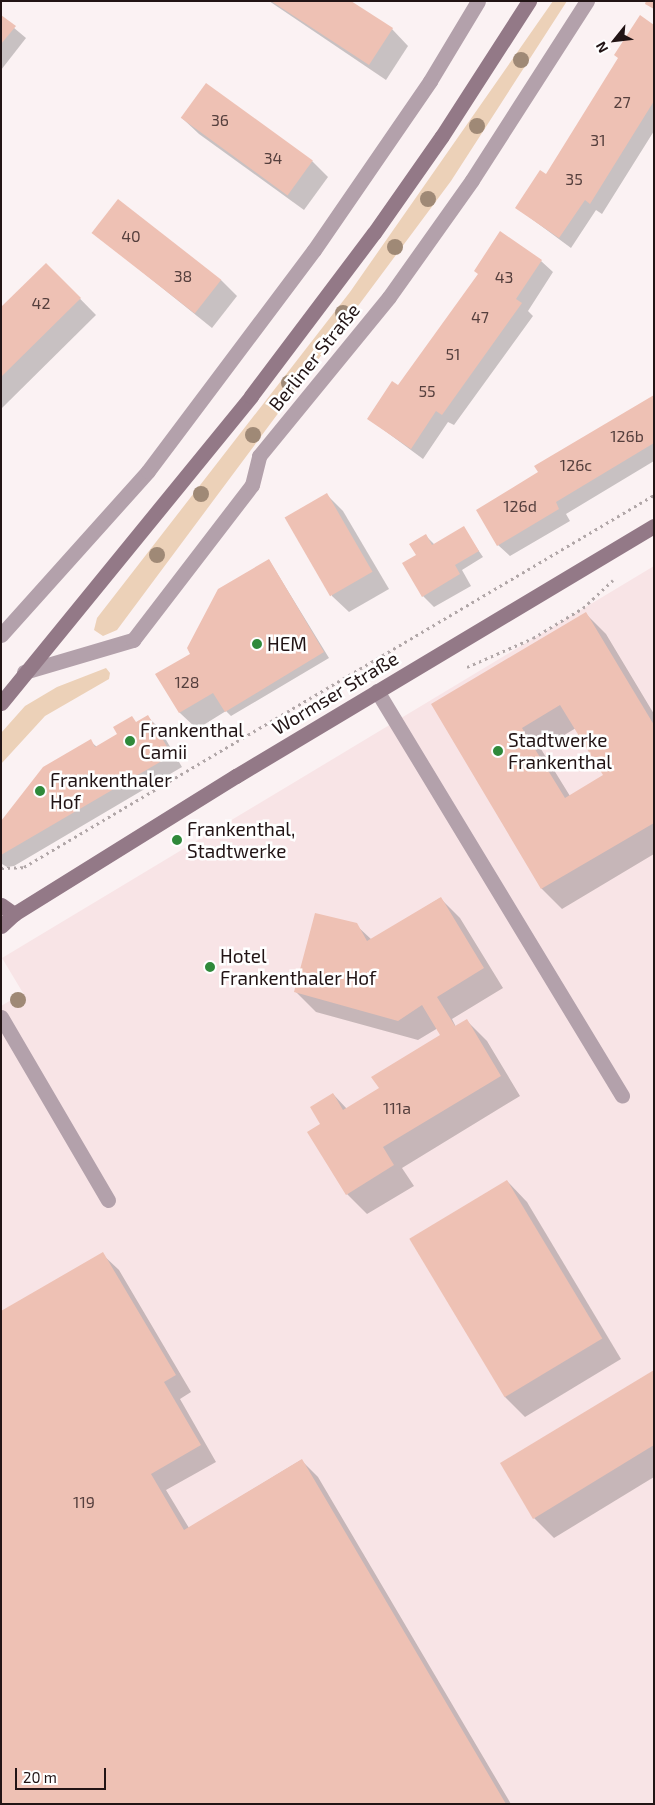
<!DOCTYPE html>
<html>
<head>
<meta charset="utf-8">
<style>
  body { margin:0 }
  #map { position:relative; width:655px; height:1805px; overflow:hidden; background:#fbf2f3; font-family:"Exo 2",sans-serif }
  div>[style] { position:absolute }
  [style*='--x'] { left:calc(var(--x)*1px); top:calc(var(--y)*1px); width:calc(var(--w)*1px); rotate:calc(var(--a)*1deg) }
  .built>* { inset:0; background:#f8e4e6 }
  .green>* { inset:0; background:#ecd1b8 }
  .shadow>* { inset:0; background:#0003 }
  .building>* { inset:0; background:#eec1b4; transform-origin:0 0 }
  .path>* { height:3px; margin-top:-1.5px; transform-origin:0; background:repeating-linear-gradient(90deg,#b1a7a8 0 2.5px,transparent 0 6.5px) }
  .lane>* { height:15px; margin:-7.5px; padding:0 7.5px; transform-origin:7.5px; border-radius:7.5px; background:#b3a1ab }
  .street>* { height:15px; margin:-7.5px; padding:0 7.5px; transform-origin:7.5px; border-radius:7.5px; background:#b3a1ab }
  .secondary>* { height:15px; margin:-7.5px; padding:0 7.5px; transform-origin:7.5px; border-radius:7.5px; background:#937987 }
  .trees>* { width:16px; height:16px; margin:-8px; border-radius:50%; background:#9f8976 }
  .dots>* { width:14px; height:14px; translate:-50% -50%; box-sizing:border-box; border:2px solid #fff; border-radius:50% }
  span { translate:-50% -50%; white-space:nowrap; text-align:center; line-height:1.15; -webkit-text-stroke:5px #fff; paint-order:stroke }
  .number-label { font-size:16px; color:#553f3d }
  .number-label span { -webkit-text-stroke-width:0 }
  .street-label { font-size:19px; color:#221415 }
  .poi-label { font-size:19px; color:#221415 }
  .left { translate:0 -50%; text-align:left }
  .frame { position:absolute; inset:0; border:2px solid #221415; pointer-events:none }
  .north { position:absolute; left:590px; top:15px; width:50px; height:50px; -webkit-text-stroke:4px #fff; paint-order:stroke; rotate:241deg; font-size:14px; font-weight:700; line-height:20px; text-align:center; color:#221415 }
  .north::after { content:''; display:block; margin:auto; width:18px; height:22px; background:#221415; clip-path:polygon(50% 0,100% 100%,50% 72%,0 100%) }
  .scale { position:absolute; left:15px; top:1768px; width:91px; height:22px; box-sizing:border-box; border:2px solid #221415; border-top:0; padding-left:6px; font-size:15px; line-height:18px; white-space:nowrap; color:#221415; -webkit-text-stroke:4px #fff; paint-order:stroke }
</style>
</head>
<body>
<div id="map">
  <div class="built">
    <div style="clip-path:polygon(654px 566px,654px 1804px,1px 1804px,1px 1006px,23px 993px,2px 958px)"></div>
  </div>
  <div class="green">
    <div style="clip-path:polygon(553px 1px,567px 1px,451px 181px,117px 630px,103px 636px,94px 630px,97px 618px,350px 292px)"></div>
    <div style="clip-path:polygon(106px 668px,110px 673px,109px 679px,45px 716px,1px 764px,1px 733px,25px 706px,57px 687px)"></div>
  </div>
  <div class="shadow">
    <div style="clip-path:polygon(269px 1px,348px 1px,392px 29px,408px 46px,386px 80px)"></div>
    <div style="clip-path:polygon(1px 17px,26px 38px,1px 70px)"></div>
    <div style="clip-path:polygon(654px 26px,654px 131px,602px 214px,596px 210px,571px 248px,517px 208px,547px 176px)"></div>
    <div style="clip-path:polygon(182px 118px,312px 161px,328px 177px,304px 210px,199px 134px)"></div>
    <div style="clip-path:polygon(94px 233px,221px 280px,237px 296px,212px 328px)"></div>
    <div style="clip-path:polygon(541px 261px,553px 272px,528px 311px,533px 316px,454px 425px,448px 422px,423px 459px,369px 419px,399px 387px)"></div>
    <div style="clip-path:polygon(46px 264px,96px 315px,1px 409px,1px 309px)"></div>
    <div style="clip-path:polygon(654px 396px,654px 461px,566px 514px,570px 521px,510px 556px,498px 545px,539px 473px)"></div>
    <div style="clip-path:polygon(327px 495px,343px 511px,389px 589px,349px 612px,332px 596px)"></div>
    <div style="clip-path:polygon(463px 528px,483px 557px,462px 570px,471px 586px,434px 607px,423px 596px,418px 555px,425px 535px,435px 545px)"></div>
    <div style="clip-path:polygon(269px 560px,329px 658px,231px 716px,226px 711px,197px 729px,180px 713px,157px 675px,191px 654px)"></div>
    <div style="clip-path:polygon(evenodd,586px 614px,606px 634px,654px 714px,654px 854px,562px 909px,542px 889px,433px 704px,586px 614px,576px 728px,605px 775px,570px 796px,541px 749px,576px 728px)"></div>
    <div style="clip-path:polygon(148px 717px,159px 728px,182px 767px,14px 866px,7px 867px,2px 864px,1px 824px,90px 741px,97px 747px)"></div>
    <div style="clip-path:polygon(440px 898px,460px 918px,503px 988px,452px 1019px,456px 1027px,467px 1021px,487px 1041px,520px 1096px,402px 1168px,414px 1186px,367px 1214px,347px 1194px,322px 1124px,333px 1094px,347px 1109px,381px 1089px,442px 1035px,438px 1028px,418px 1040px,316px 1012px,296px 992px,356px 925px,372px 940px)"></div>
    <div style="clip-path:polygon(507px 1181px,527px 1202px,621px 1359px,525px 1417px,505px 1397px)"></div>
    <div style="clip-path:polygon(102px 1254px,119px 1270px,191px 1392px,180px 1399px,216px 1462px,166px 1490px,189px 1528px,301px 1460px,318px 1477px,511px 1804px,1px 1804px)"></div>
    <div style="clip-path:polygon(654px 1371px,654px 1477px,554px 1538px,534px 1518px)"></div>
  </div>
  <div class="building">
    <div style="clip-path:polygon(271px 1px,351px 1px,393px 28px,369px 65px)"></div>
    <div style="clip-path:polygon(646px 1px,654px 1px,654px 9px,645px 4px)"></div>
    <div style="clip-path:polygon(1px 15px,16px 26px,1px 44px)"></div>
    <div style="clip-path:polygon(640px 15px,654px 25px,654px 101px,590px 204px,585px 200px,559px 238px,515px 208px,540px 170px,546px 174px,618px 58px,614px 55px)"></div>
    <div style="left:206px;top:83px;width:132px;height:43px;rotate:36deg"></div>
    <div style="left:118px;top:199px;width:131px;height:43px;rotate:38deg"></div>
    <div style="clip-path:polygon(500px 231px,542px 260px,516px 299px,522px 303px,442px 415px,436px 411px,411px 449px,367px 419px,392px 381px,398px 385px,478px 274px,474px 271px)"></div>
    <div style="clip-path:polygon(46px 263px,81px 298px,1px 377px,1px 307px)"></div>
    <div style="clip-path:polygon(654px 395px,654px 443px,556px 502px,559px 509px,497px 546px,476px 510px,538px 472px,534px 466px)"></div>
    <div style="left:327px;top:493px;width:91px;height:49px;rotate:60deg"></div>
    <div style="clip-path:polygon(464px 526px,479px 551px,455px 565px,460px 574px,422px 597px,402px 563px,416px 555px,409px 544px,426px 534px,432px 545px)"></div>
    <div style="clip-path:polygon(269px 559px,324px 652px,225px 712px,213px 693px,179px 713px,155px 674px,190px 654px,187px 648px,218px 589px)"></div>
    <div style="clip-path:polygon(evenodd,586px 612px,654px 725px,654px 823px,541px 889px,431px 704px,586px 612px,560px 705px,603px 775px,565px 798px,522px 728px,560px 705px)"></div>
    <div style="clip-path:polygon(148px 715px,172px 755px,1px 855px,1px 821px,43px 767px,91px 739px,95px 747px,117px 734px,113px 727px,132px 716px,136px 722px)"></div>
    <div style="clip-path:polygon(441px 897px,484px 968px,437px 997px,455px 1026px,467px 1019px,501px 1076px,383px 1147px,394px 1165px,346px 1195px,307px 1132px,320px 1124px,310px 1107px,333px 1093px,343px 1110px,379px 1088px,371px 1077px,440px 1035px,422px 1005px,398px 1021px,294px 992px,315px 913px,357px 923px,367px 941px)"></div>
    <div style="left:507px;top:1180px;width:185px;height:114px;rotate:59deg"></div>
    <div style="clip-path:polygon(103px 1252px,176px 1375px,164px 1382px,201px 1445px,151px 1474px,184px 1530px,302px 1459px,506px 1804px,1px 1804px,1px 1311px)"></div>
    <div style="clip-path:polygon(654px 1370px,654px 1445px,533px 1519px,500px 1463px)"></div>
  </div>
  <div class="path">
    <div style="--x:467;--y:667;--w:72;--a:-23.7"></div>
    <div style="--x:533;--y:638;--w:58;--a:-31"></div>
    <div style="--x:583;--y:608;--w:41;--a:-43"></div>
    <div style="--x:1;--y:868;--w:23;--a:-2"></div>
    <div style="--x:24;--y:867;--w:732;--a:-30.56"></div>
  </div>
  <div class="lane">
    <div style="--x:377;--y:691;--w:473;--a:58.8"></div>
    <div style="--x:1;--y:1017;--w:212;--a:59.7"></div>
  </div>
  <div class="street">
    <div style="--x:1;--y:635;--w:220;--a:-48.1"></div>
    <div style="--x:148;--y:471;--w:276;--a:-53.1"></div>
    <div style="--x:314;--y:250;--w:205;--a:-55.5"></div>
    <div style="--x:430;--y:81;--w:93;--a:-59"></div>
    <div style="--x:24;--y:672;--w:114;--a:-16.4"></div>
    <div style="--x:133;--y:640;--w:195;--a:-52.5"></div>
    <div style="--x:252;--y:485;--w:30;--a:-76"></div>
    <div style="--x:259;--y:456;--w:205;--a:-50.7"></div>
    <div style="--x:389;--y:297;--w:143;--a:-54.6"></div>
    <div style="--x:472;--y:180;--w:213;--a:-57.3"></div>
  </div>
  <div class="secondary">
    <div style="--x:1;--y:703;--w:396;--a:-50.8"></div>
    <div style="--x:251;--y:396;--w:204;--a:-53"></div>
    <div style="--x:374;--y:233;--w:118;--a:-55"></div>
    <div style="--x:442;--y:136;--w:161;--a:-57.2"></div>
    <div style="--x:1;--y:905;--w:16;--a:35"></div>
    <div style="--x:1;--y:926;--w:18;--a:-43"></div>
    <div style="--x:14;--y:914;--w:261;--a:-31.9"></div>
    <div style="--x:236;--y:776;--w:487;--a:-30.9"></div>
  </div>
  <div class="trees">
    <div style="left:521px;top:60px"></div>
    <div style="left:477px;top:126px"></div>
    <div style="left:428px;top:199px"></div>
    <div style="left:395px;top:247px"></div>
    <div style="left:343px;top:313px"></div>
    <div style="left:289px;top:383px"></div>
    <div style="left:253px;top:435px"></div>
    <div style="left:201px;top:494px"></div>
    <div style="left:157px;top:555px"></div>
    <div style="left:18px;top:1000px"></div>
  </div>
  <div class="dots">
    <div style="left:257px;top:644px;background:#2f893a"></div>
    <div style="left:130px;top:741px;background:#2f893a"></div>
    <div style="left:498px;top:751px;background:#2f893a"></div>
    <div style="left:40px;top:791px;background:#2f893a"></div>
    <div style="left:177px;top:840px;background:#2f893a"></div>
    <div style="left:210px;top:967px;background:#2f893a"></div>
  </div>
  <div class="number-label">
    <span style="left:622px;top:102px">27</span>
    <span style="left:220px;top:120px">36</span>
    <span style="left:598px;top:140px">31</span>
    <span style="left:273px;top:158px">34</span>
    <span style="left:574px;top:179px">35</span>
    <span style="left:131px;top:236px">40</span>
    <span style="left:183px;top:276px">38</span>
    <span style="left:504px;top:277px">43</span>
    <span style="left:41px;top:303px">42</span>
    <span style="left:480px;top:317px">47</span>
    <span style="left:453px;top:354px">51</span>
    <span style="left:427px;top:391px">55</span>
    <span style="left:627px;top:436px">126b</span>
    <span style="left:576px;top:465px">126c</span>
    <span style="left:520px;top:506px">126d</span>
    <span style="left:187px;top:682px">128</span>
    <span style="left:397px;top:1108px">111a</span>
    <span style="left:84px;top:1502px">119</span>
  </div>
  <div class="street-label">
    <span style="left:314px;top:357px;rotate:-51deg">Berliner Straße</span>
    <span style="left:335px;top:693px;rotate:-31deg">Wormser Straße</span>
  </div>
  <div class="poi-label">
    <span class="left" style="left:267px;top:644px">HEM</span>
    <span class="left" style="left:140px;top:741px">Frankenthal<br>Camii</span>
    <span class="left" style="left:508px;top:751px">Stadtwerke<br>Frankenthal</span>
    <span class="left" style="left:50px;top:791px">Frankenthaler<br>Hof</span>
    <span class="left" style="left:187px;top:840px">Frankenthal,<br>Stadtwerke</span>
    <span class="left" style="left:220px;top:967px">Hotel<br>Frankenthaler Hof</span>
  </div>
  <div class="frame"></div>
  <div class="north">N</div>
  <div class="scale">20 m</div>
</div>
</body>
</html>
